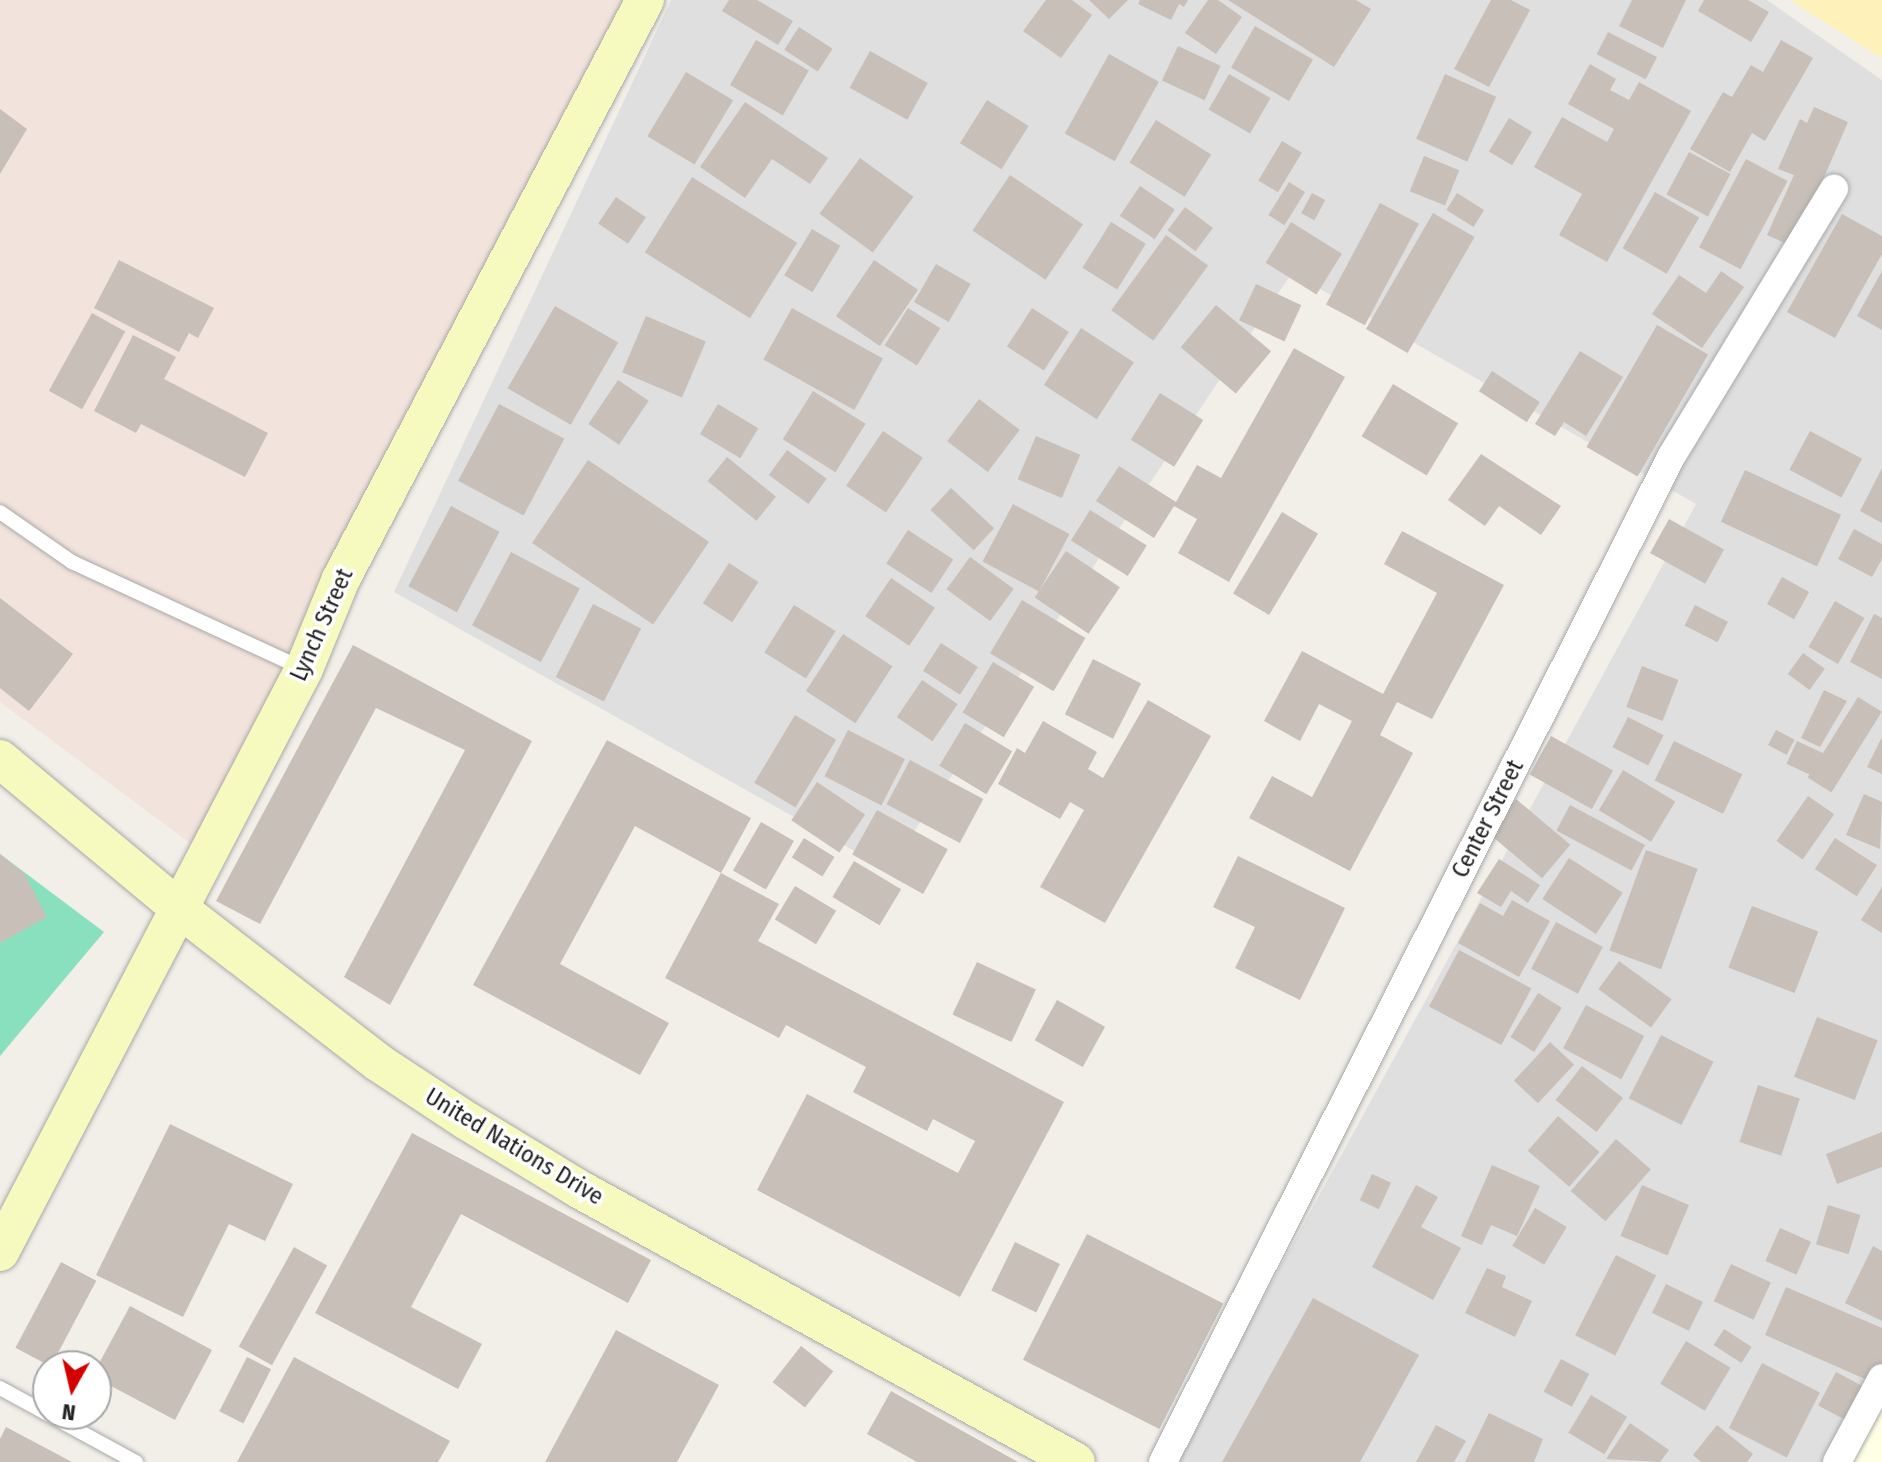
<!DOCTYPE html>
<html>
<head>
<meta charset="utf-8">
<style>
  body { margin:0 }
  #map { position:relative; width:1882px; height:1462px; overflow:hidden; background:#f2efe9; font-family:"Fira Sans Condensed",sans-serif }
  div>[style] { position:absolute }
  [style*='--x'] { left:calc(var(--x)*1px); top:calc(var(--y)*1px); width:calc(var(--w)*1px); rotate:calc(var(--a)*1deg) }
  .residential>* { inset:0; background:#e0dfdf }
  .education>* { inset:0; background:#ffffe5 }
  .military>* { inset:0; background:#f3e3dd }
  .sand>* { inset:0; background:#fff1ba }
  .pitch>* { inset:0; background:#88e0be }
  .building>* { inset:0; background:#c7bfb8; transform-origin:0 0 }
  .roads { filter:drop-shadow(0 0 2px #a9a9a9) drop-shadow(0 0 2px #a9a9a9) }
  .lane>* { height:14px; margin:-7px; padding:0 7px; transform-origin:7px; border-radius:7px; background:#fff }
  .street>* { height:28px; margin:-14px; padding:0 14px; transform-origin:14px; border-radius:14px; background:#fff }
  .secondary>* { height:38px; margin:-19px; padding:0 19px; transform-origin:19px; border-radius:19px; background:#f7fabf }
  span { translate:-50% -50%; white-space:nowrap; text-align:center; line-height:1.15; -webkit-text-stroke:7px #fff; paint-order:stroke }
  .street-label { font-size:24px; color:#222 }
  .north { position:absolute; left:32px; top:1350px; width:80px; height:80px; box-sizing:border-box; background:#fff; border:2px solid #a7a7a7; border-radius:50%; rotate:188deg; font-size:22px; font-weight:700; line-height:32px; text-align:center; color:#222 }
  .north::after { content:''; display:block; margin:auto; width:28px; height:36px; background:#d40000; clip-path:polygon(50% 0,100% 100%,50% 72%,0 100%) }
</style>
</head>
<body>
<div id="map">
  <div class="residential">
    <div style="clip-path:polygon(671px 0,1767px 0,1882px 80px,1882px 1462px,1174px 1462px,1696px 504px,1292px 273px,888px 870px,394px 592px)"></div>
  </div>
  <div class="education">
    <div style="clip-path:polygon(1882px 1399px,1882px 1462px,1848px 1462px)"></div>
  </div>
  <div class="military">
    <div style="clip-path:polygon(0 0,657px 0,198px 849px,0 702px)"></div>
  </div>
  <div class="sand">
    <div style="clip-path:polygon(1791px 0,1882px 0,1882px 58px,1796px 4px)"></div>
  </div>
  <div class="pitch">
    <div style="clip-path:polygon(0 854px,104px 932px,0 1056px)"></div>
  </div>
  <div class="building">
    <div style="clip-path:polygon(729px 0,757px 0,793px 21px,778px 45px,722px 11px)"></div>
    <div style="clip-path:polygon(1046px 0,1072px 0,1092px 15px,1061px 58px,1023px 31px)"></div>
    <div style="clip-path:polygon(1089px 0,1128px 0,1109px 19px)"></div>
    <div style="clip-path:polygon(1140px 0,1188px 0,1184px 7px,1179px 4px,1171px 20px,1138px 4px)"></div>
    <div style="clip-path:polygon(1208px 0,1218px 0,1242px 17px,1216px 54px,1185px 33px)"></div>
    <div style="clip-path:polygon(1228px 0,1356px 0,1371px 9px,1334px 67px)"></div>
    <div style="clip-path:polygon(1491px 0,1511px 0,1530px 10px,1489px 87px,1454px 69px)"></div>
    <div style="clip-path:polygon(1632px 0,1686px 0,1663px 48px,1619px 26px)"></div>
    <div style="clip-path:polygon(1704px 0,1748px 0,1769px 12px,1751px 42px,1698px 11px)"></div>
    <div style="left:1255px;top:26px;width:67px;height:48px;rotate:30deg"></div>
    <div style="left:799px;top:27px;width:40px;height:27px;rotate:33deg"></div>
    <div style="left:1608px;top:32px;width:55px;height:25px;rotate:27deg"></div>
    <div style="left:756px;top:40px;width:61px;height:52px;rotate:30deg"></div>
    <div style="clip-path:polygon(1781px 40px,1813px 58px,1765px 141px,1752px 133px,1730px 172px,1690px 149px,1723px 92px,1732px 97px,1751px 65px,1763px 72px)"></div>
    <div style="left:1178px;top:46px;width:47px;height:38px;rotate:25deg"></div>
    <div style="left:870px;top:51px;width:66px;height:42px;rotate:29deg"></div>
    <div style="left:1109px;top:54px;width:57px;height:91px;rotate:29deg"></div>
    <div style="clip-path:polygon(1590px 64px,1616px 79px,1610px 90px,1629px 100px,1639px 82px,1691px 111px,1607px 262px,1559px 235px,1582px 194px,1534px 167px,1562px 117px,1607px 142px,1614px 129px,1568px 104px)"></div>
    <div style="left:686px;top:72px;width:55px;height:75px;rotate:31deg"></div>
    <div style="left:1229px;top:74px;width:48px;height:41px;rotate:30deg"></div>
    <div style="left:1445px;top:74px;width:56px;height:71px;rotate:24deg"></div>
    <div style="left:987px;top:100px;width:49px;height:51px;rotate:32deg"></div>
    <div style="clip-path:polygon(745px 102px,828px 158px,810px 184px,772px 159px,745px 198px,700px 167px)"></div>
    <div style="clip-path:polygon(1814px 107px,1848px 122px,1794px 247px,1767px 235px,1794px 175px,1778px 169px,1800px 119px,1807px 123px)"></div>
    <div style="clip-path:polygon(0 109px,27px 129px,0 174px)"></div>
    <div style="left:1509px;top:118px;width:27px;height:39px;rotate:31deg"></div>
    <div style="left:1156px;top:120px;width:65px;height:50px;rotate:32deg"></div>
    <div style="left:1282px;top:141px;width:23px;height:46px;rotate:31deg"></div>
    <div style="left:1689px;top:152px;width:47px;height:48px;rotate:28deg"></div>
    <div style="left:1424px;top:156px;width:38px;height:38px;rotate:22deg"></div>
    <div style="left:860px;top:158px;width:66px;height:69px;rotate:36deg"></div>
    <div style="left:1746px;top:159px;width:47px;height:100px;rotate:28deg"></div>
    <div style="left:1010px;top:175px;width:88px;height:67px;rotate:34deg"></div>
    <div style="left:692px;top:177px;width:124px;height:89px;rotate:32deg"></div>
    <div style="left:1289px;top:182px;width:19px;height:39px;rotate:32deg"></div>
    <div style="left:1140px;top:186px;width:42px;height:36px;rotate:34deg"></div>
    <div style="left:1655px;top:192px;width:51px;height:65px;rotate:30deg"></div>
    <div style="left:1312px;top:193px;width:15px;height:23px;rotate:28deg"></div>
    <div style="left:1457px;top:193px;width:32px;height:20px;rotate:32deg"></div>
    <div style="left:616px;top:197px;width:36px;height:32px;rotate:34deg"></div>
    <div style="left:1380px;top:203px;width:44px;height:115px;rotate:28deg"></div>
    <div style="left:1185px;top:207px;width:35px;height:29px;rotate:37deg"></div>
    <div style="left:1433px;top:213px;width:48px;height:134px;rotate:30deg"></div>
    <div style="clip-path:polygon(1842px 214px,1882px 236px,1882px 254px,1835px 338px,1787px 312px)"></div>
    <div style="left:1111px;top:222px;width:41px;height:54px;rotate:32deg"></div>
    <div style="left:1291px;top:222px;width:60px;height:48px;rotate:32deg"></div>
    <div style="left:812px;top:229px;width:33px;height:54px;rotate:31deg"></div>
    <div style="left:1166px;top:235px;width:52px;height:93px;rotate:36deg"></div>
    <div style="clip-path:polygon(119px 260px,214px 308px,198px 338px,189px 333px,179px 352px,94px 308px)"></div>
    <div style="left:874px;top:260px;width:53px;height:68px;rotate:34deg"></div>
    <div style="left:936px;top:264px;width:40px;height:44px;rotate:30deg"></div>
    <div style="clip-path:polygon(1721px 271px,1744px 287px,1702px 348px,1652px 314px,1679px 275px,1706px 293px)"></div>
    <div style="clip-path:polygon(1882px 271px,1882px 330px,1857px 316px)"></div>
    <div style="left:1256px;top:284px;width:50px;height:40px;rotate:25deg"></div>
    <div style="left:1216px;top:305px;width:72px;height:55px;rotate:40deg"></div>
    <div style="left:555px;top:306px;width:73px;height:95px;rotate:30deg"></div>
    <div style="left:792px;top:308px;width:104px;height:59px;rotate:29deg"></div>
    <div style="left:908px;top:308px;width:38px;height:44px;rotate:32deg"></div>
    <div style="left:1032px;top:308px;width:44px;height:46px;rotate:33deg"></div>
    <div style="left:92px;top:313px;width:38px;height:89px;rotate:29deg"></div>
    <div style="left:646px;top:316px;width:65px;height:61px;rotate:23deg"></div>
    <div style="left:1657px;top:325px;width:59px;height:141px;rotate:30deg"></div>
    <div style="left:1081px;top:328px;width:63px;height:68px;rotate:33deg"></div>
    <div style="clip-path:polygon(133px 335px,176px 357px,164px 379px,268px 433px,245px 477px,141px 424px,136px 433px,94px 411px)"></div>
    <div style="clip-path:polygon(1294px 348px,1345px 377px,1229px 582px,1178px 553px,1197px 519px,1174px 506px,1154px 538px,1096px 501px,1119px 466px,1176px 502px,1197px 465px,1221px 478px)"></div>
    <div style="clip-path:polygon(1580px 351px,1623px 377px,1586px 436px,1564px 422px,1555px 436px,1535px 424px)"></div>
    <div style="left:1492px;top:371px;width:57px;height:24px;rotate:33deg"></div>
    <div style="left:618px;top:380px;width:37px;height:53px;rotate:34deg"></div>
    <div style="left:1393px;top:384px;width:76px;height:61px;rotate:31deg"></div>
    <div style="left:813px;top:391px;width:62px;height:57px;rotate:32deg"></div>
    <div style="left:1160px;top:393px;width:51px;height:55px;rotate:32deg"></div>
    <div style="left:979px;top:399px;width:51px;height:53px;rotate:37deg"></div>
    <div style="left:499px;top:404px;width:74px;height:87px;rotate:28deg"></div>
    <div style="left:718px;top:404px;width:47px;height:35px;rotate:31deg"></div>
    <div style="left:883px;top:431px;width:48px;height:66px;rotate:34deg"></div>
    <div style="left:1810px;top:431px;width:59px;height:44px;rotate:28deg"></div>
    <div style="left:1036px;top:436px;width:48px;height:47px;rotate:23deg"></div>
    <div style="left:787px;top:450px;width:49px;height:31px;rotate:36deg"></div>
    <div style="clip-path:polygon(1481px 454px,1561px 506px,1541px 535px,1499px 506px,1485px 526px,1448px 500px)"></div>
    <div style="left:727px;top:457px;width:63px;height:31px;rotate:39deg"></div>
    <div style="left:588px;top:460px;width:146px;height:100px;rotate:34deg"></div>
    <div style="clip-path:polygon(1882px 468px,1882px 523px,1860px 511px)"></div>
    <div style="left:1745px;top:470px;width:106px;height:57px;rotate:25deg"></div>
    <div style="left:951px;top:488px;width:59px;height:30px;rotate:43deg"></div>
    <div style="left:1013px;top:504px;width:64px;height:65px;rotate:28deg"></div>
    <div style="left:451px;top:506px;width:55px;height:91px;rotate:28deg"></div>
    <div style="left:1090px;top:510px;width:67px;height:36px;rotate:32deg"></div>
    <div style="left:1282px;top:512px;width:42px;height:95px;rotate:31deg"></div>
    <div style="left:1669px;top:519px;width:63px;height:39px;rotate:29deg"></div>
    <div style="clip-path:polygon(1854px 529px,1882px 544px,1882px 559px,1872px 577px,1838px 559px)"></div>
    <div style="left:908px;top:530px;width:54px;height:40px;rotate:33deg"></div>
    <div style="clip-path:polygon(1402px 531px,1504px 585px,1432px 719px,1397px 702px,1380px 735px,1413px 753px,1350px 871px,1249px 818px,1272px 776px,1312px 797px,1352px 721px,1319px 704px,1300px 741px,1264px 721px,1302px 651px,1383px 694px,1437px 593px,1384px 564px)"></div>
    <div style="left:1066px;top:551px;width:65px;height:56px;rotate:34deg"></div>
    <div style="left:511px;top:552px;width:78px;height:83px;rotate:28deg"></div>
    <div style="left:970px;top:557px;width:54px;height:40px;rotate:36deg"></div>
    <div style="left:729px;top:563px;width:35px;height:48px;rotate:33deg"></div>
    <div style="left:1782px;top:577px;width:31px;height:31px;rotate:29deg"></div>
    <div style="left:891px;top:578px;width:53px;height:46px;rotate:34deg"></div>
    <div style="clip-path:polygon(0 598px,73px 654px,29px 711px,0 688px)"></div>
    <div style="left:1022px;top:600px;width:74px;height:62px;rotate:31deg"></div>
    <div style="left:1835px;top:601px;width:34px;height:53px;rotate:30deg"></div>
    <div style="left:593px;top:604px;width:54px;height:82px;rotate:27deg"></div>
    <div style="left:794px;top:605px;width:49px;height:56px;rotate:32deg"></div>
    <div style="left:1695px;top:605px;width:37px;height:23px;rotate:27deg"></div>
    <div style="clip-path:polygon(1874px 614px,1882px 618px,1882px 679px,1850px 662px)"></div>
    <div style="left:843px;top:634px;width:59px;height:68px;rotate:33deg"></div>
    <div style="left:941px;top:643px;width:44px;height:33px;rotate:33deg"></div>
    <div style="clip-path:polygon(353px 645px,532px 741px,390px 1005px,344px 977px,465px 750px,376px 708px,260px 924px,216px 901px)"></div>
    <div style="left:1803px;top:653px;width:27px;height:26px;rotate:36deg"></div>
    <div style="left:1093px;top:659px;width:54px;height:62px;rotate:27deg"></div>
    <div style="left:993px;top:662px;width:48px;height:59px;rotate:31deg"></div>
    <div style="left:1642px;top:666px;width:39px;height:44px;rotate:21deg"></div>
    <div style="left:922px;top:680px;width:43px;height:45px;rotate:34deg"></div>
    <div style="clip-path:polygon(1824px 690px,1847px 701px,1820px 747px,1801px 738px)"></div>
    <div style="left:1858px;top:697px;width:28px;height:95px;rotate:32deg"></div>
    <div style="clip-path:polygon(1148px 700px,1211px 736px,1105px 923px,1040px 887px,1084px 810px,1070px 802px,1060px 819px,998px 784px,1017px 748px,1025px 753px,1043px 721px,1097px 752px,1088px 769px,1103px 778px)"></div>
    <div style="left:795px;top:715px;width:48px;height:79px;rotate:31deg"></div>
    <div style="left:1628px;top:717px;width:40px;height:34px;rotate:27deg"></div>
    <div style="left:965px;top:723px;width:55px;height:50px;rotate:31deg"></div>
    <div style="left:848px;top:730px;width:64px;height:52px;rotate:27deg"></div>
    <div style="left:1776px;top:730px;width:21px;height:17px;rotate:28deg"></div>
    <div style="left:1551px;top:736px;width:71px;height:44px;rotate:29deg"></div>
    <div style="clip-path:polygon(1882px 737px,1882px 774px,1867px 767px)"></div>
    <div style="clip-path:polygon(607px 740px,751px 818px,721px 873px,635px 826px,560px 964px,669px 1023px,640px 1075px,473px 985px)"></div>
    <div style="left:1674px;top:741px;width:76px;height:44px;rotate:26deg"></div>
    <div style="left:1797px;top:741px;width:29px;height:25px;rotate:25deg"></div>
    <div style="left:910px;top:760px;width:83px;height:50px;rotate:28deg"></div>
    <div style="left:1623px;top:770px;width:61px;height:47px;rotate:31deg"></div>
    <div style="left:817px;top:782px;width:58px;height:46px;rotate:34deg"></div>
    <div style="clip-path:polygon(1864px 794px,1882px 802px,1880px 849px,1846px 835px)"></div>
    <div style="left:1808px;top:796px;width:32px;height:55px;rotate:35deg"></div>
    <div style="left:1516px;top:799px;width:71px;height:44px;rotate:40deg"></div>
    <div style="left:1570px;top:805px;width:85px;height:29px;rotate:28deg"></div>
    <div style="left:877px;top:810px;width:81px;height:51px;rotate:29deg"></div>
    <div style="left:761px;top:822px;width:38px;height:56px;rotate:30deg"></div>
    <div style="left:804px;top:838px;width:36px;height:23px;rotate:32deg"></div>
    <div style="left:1835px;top:838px;width:50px;height:37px;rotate:33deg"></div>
    <div style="left:1646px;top:850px;width:55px;height:107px;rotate:20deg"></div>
    <div style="clip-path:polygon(0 854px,24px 873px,47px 917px,0 943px)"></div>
    <div style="clip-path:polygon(1238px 856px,1345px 908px,1300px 1000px,1235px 968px,1255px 927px,1213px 907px)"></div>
    <div style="left:1569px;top:858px;width:64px;height:49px;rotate:33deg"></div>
    <div style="clip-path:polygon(1499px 859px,1540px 885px,1528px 903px,1511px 891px,1501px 907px,1477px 893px)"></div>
    <div style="left:854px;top:861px;width:55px;height:42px;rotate:31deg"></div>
    <div style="clip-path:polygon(721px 873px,779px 904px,758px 941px,1064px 1102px,960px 1297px,757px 1190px,807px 1094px,958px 1173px,975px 1141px,933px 1119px,927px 1131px,853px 1092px,866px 1067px,786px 1025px,779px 1038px,665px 978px)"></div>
    <div style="left:795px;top:886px;width:48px;height:39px;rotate:31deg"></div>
    <div style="clip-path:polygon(1882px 887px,1882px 933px,1861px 920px)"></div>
    <div style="clip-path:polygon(1512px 900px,1550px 921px,1519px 977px,1458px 943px,1480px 903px,1503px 916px)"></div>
    <div style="left:1752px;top:906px;width:71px;height:66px;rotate:21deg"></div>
    <div style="left:1556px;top:922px;width:53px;height:53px;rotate:28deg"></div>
    <div style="left:1459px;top:950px;width:82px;height:64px;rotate:28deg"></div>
    <div style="left:1619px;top:961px;width:65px;height:35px;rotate:36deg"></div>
    <div style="left:977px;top:962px;width:65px;height:58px;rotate:25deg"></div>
    <div style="left:1538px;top:993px;width:28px;height:52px;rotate:32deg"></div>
    <div style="left:1057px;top:1000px;width:55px;height:46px;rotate:29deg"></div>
    <div style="left:1586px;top:1005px;width:66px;height:49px;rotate:28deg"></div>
    <div style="left:1817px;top:1017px;width:65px;height:64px;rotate:21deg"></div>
    <div style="left:1661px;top:1035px;width:59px;height:71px;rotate:27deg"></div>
    <div style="left:1550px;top:1042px;width:33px;height:53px;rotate:43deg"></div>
    <div style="left:1582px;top:1066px;width:52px;height:43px;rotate:38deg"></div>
    <div style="left:1758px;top:1085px;width:44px;height:60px;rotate:18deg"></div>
    <div style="left:1558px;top:1116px;width:55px;height:46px;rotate:41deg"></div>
    <div style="clip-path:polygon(170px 1124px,293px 1184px,265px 1241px,229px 1224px,183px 1317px,96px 1275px)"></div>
    <div style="clip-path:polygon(1882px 1132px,1882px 1167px,1837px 1184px,1826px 1154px)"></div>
    <div style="clip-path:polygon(412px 1133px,651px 1260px,628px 1303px,461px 1214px,411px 1307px,482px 1344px,458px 1389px,315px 1313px)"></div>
    <div style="left:1616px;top:1139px;width:46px;height:69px;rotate:41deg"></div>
    <div style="clip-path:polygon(1492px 1165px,1540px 1186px,1517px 1236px,1491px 1225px,1482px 1245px,1461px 1236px)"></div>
    <div style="left:1372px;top:1174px;width:21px;height:29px;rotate:25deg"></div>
    <div style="clip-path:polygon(1416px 1185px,1438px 1197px,1421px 1227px,1461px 1248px,1433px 1300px,1372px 1267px)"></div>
    <div style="left:1642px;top:1185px;width:51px;height:55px;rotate:23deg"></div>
    <div style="left:1828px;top:1205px;width:34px;height:41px;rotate:17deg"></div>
    <div style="left:1535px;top:1208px;width:37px;height:44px;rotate:31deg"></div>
    <div style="left:1780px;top:1228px;width:34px;height:36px;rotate:24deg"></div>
    <div style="left:1087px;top:1234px;width:153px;height:141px;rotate:27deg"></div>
    <div style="left:1015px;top:1242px;width:50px;height:54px;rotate:26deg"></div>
    <div style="clip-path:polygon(1873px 1246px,1882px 1251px,1882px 1321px,1845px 1303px)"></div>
    <div style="left:294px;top:1247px;width:38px;height:114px;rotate:29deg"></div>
    <div style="left:1616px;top:1255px;width:45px;height:90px;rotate:27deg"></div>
    <div style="left:61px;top:1262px;width:40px;height:97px;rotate:28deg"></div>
    <div style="left:1731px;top:1264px;width:44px;height:41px;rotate:25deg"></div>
    <div style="clip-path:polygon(1487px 1268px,1506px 1276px,1502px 1287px,1532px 1301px,1515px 1337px,1465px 1313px)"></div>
    <div style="left:1666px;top:1284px;width:41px;height:32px;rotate:26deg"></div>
    <div style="clip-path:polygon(1786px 1287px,1882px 1328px,1882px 1365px,1874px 1383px,1765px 1335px)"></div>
    <div style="clip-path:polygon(1313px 1298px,1419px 1355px,1360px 1462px,1222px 1462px)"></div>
    <div style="clip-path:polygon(130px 1306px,212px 1350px,175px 1420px,96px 1378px,96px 1369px)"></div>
    <div style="left:1724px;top:1329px;width:33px;height:19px;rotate:33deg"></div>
    <div style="clip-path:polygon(616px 1330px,719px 1385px,677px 1462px,545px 1462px)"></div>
    <div style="left:1686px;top:1341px;width:52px;height:50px;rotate:31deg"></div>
    <div style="left:801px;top:1346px;width:41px;height:46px;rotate:38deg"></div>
    <div style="left:247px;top:1357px;width:27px;height:61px;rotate:27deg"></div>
    <div style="clip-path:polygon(294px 1357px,450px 1441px,438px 1462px,237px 1462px)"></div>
    <div style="left:1561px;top:1359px;width:32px;height:37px;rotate:28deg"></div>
    <div style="left:1762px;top:1363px;width:65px;height:73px;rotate:27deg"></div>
    <div style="left:1836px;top:1372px;width:42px;height:38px;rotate:28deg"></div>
    <div style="clip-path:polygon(891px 1391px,1018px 1462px,917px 1462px,867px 1434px)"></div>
    <div style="left:1591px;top:1395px;width:42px;height:44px;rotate:31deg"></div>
    <div style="clip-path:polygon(1489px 1413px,1543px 1439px,1534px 1462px,1465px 1462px)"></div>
    <div style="clip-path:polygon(1630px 1423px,1669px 1450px,1660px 1462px,1606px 1459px)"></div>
    <div style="clip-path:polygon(1436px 1425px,1466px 1441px,1454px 1462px,1416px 1462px)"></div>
    <div style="clip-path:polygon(1717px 1425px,1753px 1454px,1747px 1462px,1701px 1462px,1693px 1455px)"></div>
    <div style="clip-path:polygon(6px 1427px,72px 1462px,0 1462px,0 1439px)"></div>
  </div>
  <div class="roads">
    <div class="lane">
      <div style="--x:0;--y:512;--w:88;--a:34.8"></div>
      <div style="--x:72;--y:562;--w:255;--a:24.8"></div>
      <div style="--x:0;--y:1388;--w:155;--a:28.6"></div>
    </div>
    <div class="street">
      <div style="--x:1163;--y:1462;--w:1126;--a:-63.18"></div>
      <div style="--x:1671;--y:457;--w:314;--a:-58.7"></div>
      <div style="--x:1837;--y:1462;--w:95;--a:-61.8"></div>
    </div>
    <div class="secondary">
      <div style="--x:0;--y:759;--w:236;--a:39.8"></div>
      <div style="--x:181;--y:910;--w:250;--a:37.7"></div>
      <div style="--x:379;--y:1063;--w:105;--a:33.4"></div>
      <div style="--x:467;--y:1121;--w:129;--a:31.3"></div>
      <div style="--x:577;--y:1188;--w:569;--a:28.77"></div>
      <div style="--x:0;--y:1252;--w:657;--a:-62.46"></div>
      <div style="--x:304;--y:669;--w:97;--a:-67.7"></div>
      <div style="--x:341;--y:579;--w:654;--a:-62.3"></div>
    </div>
  </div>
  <div class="street-label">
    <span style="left:322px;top:625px;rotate:-66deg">Lynch Street</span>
    <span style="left:1488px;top:819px;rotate:-63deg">Center Street</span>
    <span style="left:514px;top:1147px;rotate:31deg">United Nations Drive</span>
  </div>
  <div class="north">N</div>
</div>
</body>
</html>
